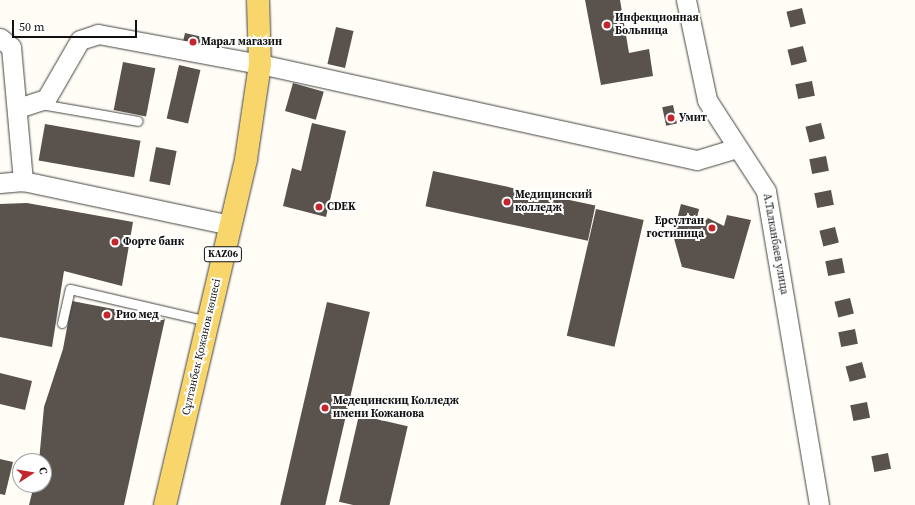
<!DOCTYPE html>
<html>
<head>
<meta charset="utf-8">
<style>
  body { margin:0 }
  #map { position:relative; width:915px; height:505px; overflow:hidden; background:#fffdf5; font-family:"Source Serif 4",serif }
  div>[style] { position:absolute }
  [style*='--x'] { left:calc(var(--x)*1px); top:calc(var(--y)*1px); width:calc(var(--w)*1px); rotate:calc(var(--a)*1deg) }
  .building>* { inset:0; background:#5a524d; transform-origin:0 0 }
  .roads { filter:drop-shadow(0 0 1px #444) drop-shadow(0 0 1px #444) }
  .lane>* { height:9px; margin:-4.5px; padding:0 4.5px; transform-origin:4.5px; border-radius:4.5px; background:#fff }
  .street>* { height:19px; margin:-9.5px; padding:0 9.5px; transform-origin:9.5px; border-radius:9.5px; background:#fff }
  .primary>* { height:22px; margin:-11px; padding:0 11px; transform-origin:11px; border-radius:11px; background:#f9d66b }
  .dots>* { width:11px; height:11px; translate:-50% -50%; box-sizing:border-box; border:2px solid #fff; border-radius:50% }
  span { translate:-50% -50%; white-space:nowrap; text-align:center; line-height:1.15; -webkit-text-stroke:4px #fff; paint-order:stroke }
  .shield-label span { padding:1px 3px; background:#fff; border:1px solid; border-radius:3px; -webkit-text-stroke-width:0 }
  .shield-label { font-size:10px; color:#111; font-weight:700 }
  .poi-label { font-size:11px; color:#111; font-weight:700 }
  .left { translate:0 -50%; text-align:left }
  .right { translate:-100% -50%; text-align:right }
  .street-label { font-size:11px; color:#111 }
  .north { position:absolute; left:12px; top:453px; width:40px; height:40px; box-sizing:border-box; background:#fff; border:1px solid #a0a0a0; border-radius:50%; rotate:78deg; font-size:11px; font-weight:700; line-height:16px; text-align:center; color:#111 }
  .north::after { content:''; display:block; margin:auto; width:14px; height:18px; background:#c4262e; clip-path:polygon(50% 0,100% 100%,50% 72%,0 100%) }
  .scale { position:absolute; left:12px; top:20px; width:125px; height:18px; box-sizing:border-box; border:2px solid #111; border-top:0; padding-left:5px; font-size:12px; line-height:14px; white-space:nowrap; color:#111; -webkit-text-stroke:3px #fff; paint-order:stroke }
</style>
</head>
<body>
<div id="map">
  <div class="building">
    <div style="clip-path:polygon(585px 0,620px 0,629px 53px,649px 49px,653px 76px,601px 85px)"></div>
    <div style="left:802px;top:8px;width:16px;height:16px;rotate:76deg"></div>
    <div style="left:336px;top:27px;width:18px;height:38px;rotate:13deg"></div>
    <div style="left:185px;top:33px;width:17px;height:11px;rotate:13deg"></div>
    <div style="left:803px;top:46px;width:16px;height:16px;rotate:76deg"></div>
    <div style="left:123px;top:62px;width:33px;height:49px;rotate:11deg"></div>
    <div style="left:179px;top:65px;width:22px;height:55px;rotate:13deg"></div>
    <div style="left:812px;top:81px;width:15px;height:17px;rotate:79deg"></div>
    <div style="left:293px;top:83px;width:32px;height:29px;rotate:16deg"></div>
    <div style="left:673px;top:105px;width:19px;height:11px;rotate:78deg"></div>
    <div style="clip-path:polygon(312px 123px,346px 131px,326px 217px,283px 206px,292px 168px,301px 171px)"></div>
    <div style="left:821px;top:123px;width:16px;height:16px;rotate:76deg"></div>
    <div style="left:45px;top:124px;width:97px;height:37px;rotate:10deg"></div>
    <div style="left:156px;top:147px;width:21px;height:35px;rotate:11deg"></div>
    <div style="left:826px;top:156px;width:15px;height:17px;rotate:79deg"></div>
    <div style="left:433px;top:171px;width:166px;height:36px;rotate:12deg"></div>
    <div style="left:831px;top:190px;width:15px;height:17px;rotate:79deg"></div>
    <div style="clip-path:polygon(27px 203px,133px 222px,122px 286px,64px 271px,52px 347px,0 337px,0 204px)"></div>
    <div style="clip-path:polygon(681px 204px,699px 209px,696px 222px,703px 223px,708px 218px,724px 226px,727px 215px,751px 220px,734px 279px,682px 267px,673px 235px)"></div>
    <div style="left:596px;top:209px;width:49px;height:130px;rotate:13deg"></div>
    <div style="left:835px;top:227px;width:16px;height:16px;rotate:76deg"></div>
    <div style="left:842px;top:258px;width:15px;height:17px;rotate:79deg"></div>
    <div style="left:850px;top:298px;width:16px;height:16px;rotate:76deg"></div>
    <div style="clip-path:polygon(72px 301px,165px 319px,124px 505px,29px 505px,34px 485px,44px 485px,44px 461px,39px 461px,44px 407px,63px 349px)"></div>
    <div style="left:327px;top:302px;width:44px;height:208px;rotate:13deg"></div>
    <div style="left:855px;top:329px;width:15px;height:17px;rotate:79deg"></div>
    <div style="left:862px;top:362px;width:16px;height:17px;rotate:75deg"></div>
    <div style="clip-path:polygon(0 373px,32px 381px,25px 410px,0 404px)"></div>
    <div style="left:867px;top:402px;width:16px;height:17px;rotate:79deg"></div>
    <div style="left:359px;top:415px;width:50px;height:89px;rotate:13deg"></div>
    <div style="left:888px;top:453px;width:16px;height:17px;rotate:79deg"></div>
    <div style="clip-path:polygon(0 459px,13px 462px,5px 495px,0 494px)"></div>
  </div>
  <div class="roads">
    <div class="lane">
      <div style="--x:41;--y:104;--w:98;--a:9.9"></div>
      <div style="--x:62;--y:323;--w:35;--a:-77"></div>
      <div style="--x:70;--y:289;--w:142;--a:13.1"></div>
    </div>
    <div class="street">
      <div style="--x:686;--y:0;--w:102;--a:78.1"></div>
      <div style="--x:707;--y:100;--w:108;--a:57"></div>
      <div style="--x:766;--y:191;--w:318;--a:80.4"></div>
      <div style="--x:0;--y:38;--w:14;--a:39"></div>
      <div style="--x:11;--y:47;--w:135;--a:84.9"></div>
      <div style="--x:18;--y:108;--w:29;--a:-18"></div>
      <div style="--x:46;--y:99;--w:68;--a:-60"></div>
      <div style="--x:80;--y:40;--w:19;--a:-18"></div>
      <div style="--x:98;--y:34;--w:165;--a:10.5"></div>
      <div style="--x:260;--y:64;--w:447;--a:12.4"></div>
      <div style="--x:697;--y:160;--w:42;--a:-16.7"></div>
      <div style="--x:0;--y:183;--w:23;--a:-5"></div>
      <div style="--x:23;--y:181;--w:212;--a:12"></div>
    </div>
    <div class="primary">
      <div style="--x:165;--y:505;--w:355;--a:-76.8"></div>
      <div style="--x:246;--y:159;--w:96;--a:-81.6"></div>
      <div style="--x:260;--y:64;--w:64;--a:-91.8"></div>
    </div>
  </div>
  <div class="dots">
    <div style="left:607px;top:25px;background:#c4262e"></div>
    <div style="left:193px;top:42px;background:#c4262e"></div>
    <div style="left:671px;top:118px;background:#c4262e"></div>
    <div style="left:507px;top:202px;background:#c4262e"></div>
    <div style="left:319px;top:207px;background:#c4262e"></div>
    <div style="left:712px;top:228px;background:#c4262e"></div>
    <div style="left:115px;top:242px;background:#c4262e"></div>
    <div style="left:107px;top:315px;background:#c4262e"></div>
    <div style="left:325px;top:408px;background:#c4262e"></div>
  </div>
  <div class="shield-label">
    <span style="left:223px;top:254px">KАZ06</span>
  </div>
  <div class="poi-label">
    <span class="left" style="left:615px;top:25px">Инфекционная<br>Больница</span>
    <span class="left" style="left:201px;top:42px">Марал магазин</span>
    <span class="left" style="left:679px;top:118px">Умит</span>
    <span class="left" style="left:515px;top:202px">Медицинский<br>колледж</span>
    <span class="left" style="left:327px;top:207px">CDEK</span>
    <span class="right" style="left:704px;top:228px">Ерсултан<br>гостиница</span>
    <span class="left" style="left:123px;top:242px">Форте банк</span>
    <span class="left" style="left:116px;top:315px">Рио мед</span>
    <span class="left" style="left:333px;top:408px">Медецинскиц Колледж<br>имени Кожанова</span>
  </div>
  <div class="street-label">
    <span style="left:775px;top:244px;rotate:80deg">А.Талканбаев улица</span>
    <span style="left:202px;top:347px;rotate:-77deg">Сұлтанбек Қожанов көшесі</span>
  </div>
  <div class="north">С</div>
  <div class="scale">50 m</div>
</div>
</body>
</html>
